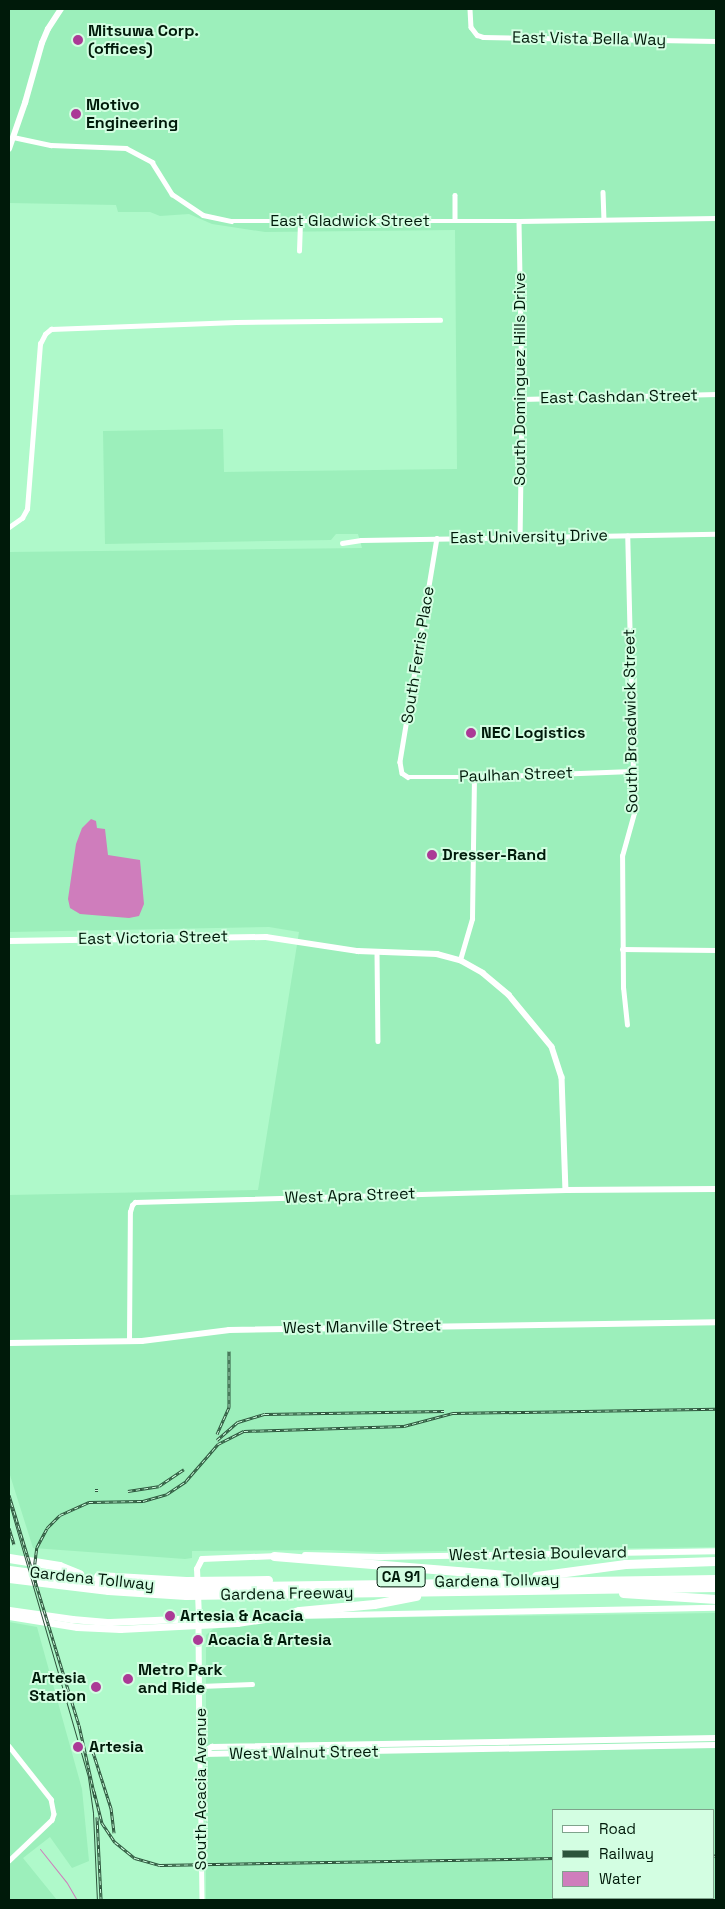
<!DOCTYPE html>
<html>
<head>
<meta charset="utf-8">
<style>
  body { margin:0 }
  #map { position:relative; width:725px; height:1909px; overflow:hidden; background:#aff9ca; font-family:"Space Grotesk",sans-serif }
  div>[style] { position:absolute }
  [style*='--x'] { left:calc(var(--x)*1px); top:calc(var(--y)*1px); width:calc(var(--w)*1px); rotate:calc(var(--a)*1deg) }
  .built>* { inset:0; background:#9cefbb }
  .water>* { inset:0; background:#cf7dbc }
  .stream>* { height:1px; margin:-0.5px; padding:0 0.5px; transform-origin:0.5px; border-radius:0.5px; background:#cf7dbc }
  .minor>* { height:4.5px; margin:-2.25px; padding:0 2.25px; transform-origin:2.25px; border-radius:2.25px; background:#fff }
  .tertiary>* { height:5.5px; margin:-2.75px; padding:0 2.75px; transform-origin:2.75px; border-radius:2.75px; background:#fff }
  .secondary>* { height:6px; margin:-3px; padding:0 3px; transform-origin:3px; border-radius:3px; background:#fff }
  .primary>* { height:7px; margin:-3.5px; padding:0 3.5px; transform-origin:3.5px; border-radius:3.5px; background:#fff }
  .motorway>* { height:9px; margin:-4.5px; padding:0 4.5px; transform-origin:4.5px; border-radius:4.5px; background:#fff }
  .tram>* { height:1px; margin:-0.5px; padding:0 0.5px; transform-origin:0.5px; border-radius:0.5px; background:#2d543c }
  .rail>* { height:3px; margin-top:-1.5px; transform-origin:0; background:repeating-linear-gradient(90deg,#d3fee2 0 4px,#2d543c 0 8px); box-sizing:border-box; border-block:1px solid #2d543c }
  .dots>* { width:14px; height:14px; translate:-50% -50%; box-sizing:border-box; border:2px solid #d3fee2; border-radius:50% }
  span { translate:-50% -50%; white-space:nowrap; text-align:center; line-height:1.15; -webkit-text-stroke:4px #d3fee2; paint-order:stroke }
  .shield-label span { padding:1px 4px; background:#d3fee2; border:1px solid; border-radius:4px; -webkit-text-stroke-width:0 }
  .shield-label { font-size:15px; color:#001a0a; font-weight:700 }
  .poi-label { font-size:16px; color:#001a0a; font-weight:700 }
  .left { translate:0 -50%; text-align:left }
  .right { translate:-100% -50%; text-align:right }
  .street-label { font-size:16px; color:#001a0a }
  .frame { position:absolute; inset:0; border:10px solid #001a0a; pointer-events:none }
  .legend { position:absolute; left:552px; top:1809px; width:162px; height:90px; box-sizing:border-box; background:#d3fee2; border:1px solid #7fa38c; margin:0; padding:6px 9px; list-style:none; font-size:15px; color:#001a0a }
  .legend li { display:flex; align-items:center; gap:10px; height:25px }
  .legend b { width:25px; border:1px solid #7fa38c }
</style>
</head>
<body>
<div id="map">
  <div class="built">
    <div style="clip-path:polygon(9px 9px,716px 9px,716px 1547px,377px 1552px,329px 1550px,192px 1551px,192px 1558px,185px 1559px,33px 1548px,9px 1472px,9px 1195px,258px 1190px,299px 932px,269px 927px,9px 932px,9px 552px,362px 548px,358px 534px,336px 534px,331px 540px,105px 544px,103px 431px,223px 429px,224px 472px,457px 469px,455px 230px,265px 232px,212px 224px,189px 214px,160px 216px,150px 212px,118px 212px,116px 205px,9px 203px)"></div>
    <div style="clip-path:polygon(evenodd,716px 1613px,716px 1900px,206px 1900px,206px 1635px,213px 1629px,285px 1619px,716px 1613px,554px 1810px,714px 1810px,714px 1898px,554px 1898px,554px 1810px)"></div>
    <div style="clip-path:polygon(9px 1622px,37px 1627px,82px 1789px,89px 1861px,72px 1868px,50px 1837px,23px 1858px,57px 1900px,9px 1900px)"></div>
  </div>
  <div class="water">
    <div style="clip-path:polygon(91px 819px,96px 821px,97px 828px,105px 829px,108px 855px,140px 860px,144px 904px,139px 916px,129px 918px,80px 914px,70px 908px,68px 899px,76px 844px,82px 828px)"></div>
  </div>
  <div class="stream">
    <div style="--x:40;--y:1849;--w:43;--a:51.5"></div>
    <div style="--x:67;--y:1883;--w:20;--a:60"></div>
  </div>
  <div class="minor">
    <div style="--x:470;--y:9;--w:18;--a:87"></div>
    <div style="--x:471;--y:27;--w:10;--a:53"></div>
    <div style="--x:477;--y:35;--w:6;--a:18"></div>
    <div style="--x:483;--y:37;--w:233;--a:1"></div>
    <div style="--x:13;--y:137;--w:39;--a:12"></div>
    <div style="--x:51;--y:145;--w:75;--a:2.3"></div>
    <div style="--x:126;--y:148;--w:30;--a:28"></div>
    <div style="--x:152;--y:162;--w:38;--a:58"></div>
    <div style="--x:172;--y:194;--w:37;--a:34"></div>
    <div style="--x:203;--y:215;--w:29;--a:12"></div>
    <div style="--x:231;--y:221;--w:288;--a:0"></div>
    <div style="--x:519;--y:221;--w:197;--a:-0.9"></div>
    <div style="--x:603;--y:192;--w:26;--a:88"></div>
    <div style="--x:455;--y:195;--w:25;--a:90"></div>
    <div style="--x:519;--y:221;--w:178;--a:89"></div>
    <div style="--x:522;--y:399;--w:138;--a:90.8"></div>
    <div style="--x:299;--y:251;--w:30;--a:-88"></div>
    <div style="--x:522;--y:399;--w:194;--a:-1.5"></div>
    <div style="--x:9;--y:527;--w:16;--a:-35"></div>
    <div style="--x:22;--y:518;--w:10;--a:-61"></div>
    <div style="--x:27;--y:509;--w:166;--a:-85.5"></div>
    <div style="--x:40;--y:344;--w:11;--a:-63"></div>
    <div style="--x:45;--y:334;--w:8;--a:-40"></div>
    <div style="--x:51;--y:329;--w:185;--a:-2.2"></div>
    <div style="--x:236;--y:322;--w:204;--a:-0.6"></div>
    <div style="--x:437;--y:538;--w:227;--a:99.4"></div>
    <div style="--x:400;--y:762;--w:11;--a:80"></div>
    <div style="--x:402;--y:773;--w:7;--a:34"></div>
    <div style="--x:408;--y:777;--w:66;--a:0"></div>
    <div style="--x:474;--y:777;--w:158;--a:-2.2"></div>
    <div style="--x:342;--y:543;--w:19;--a:-9"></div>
    <div style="--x:361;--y:540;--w:355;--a:-1"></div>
    <div style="--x:622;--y:949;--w:94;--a:0.6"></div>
    <div style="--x:377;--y:952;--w:89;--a:89.4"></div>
    <div style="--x:460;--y:960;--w:43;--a:-73.7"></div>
    <div style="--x:472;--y:919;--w:142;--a:-89.2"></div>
    <div style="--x:627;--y:1025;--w:37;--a:-96"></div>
    <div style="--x:623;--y:988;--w:132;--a:-90.4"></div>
    <div style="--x:622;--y:856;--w:45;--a:-74.4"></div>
    <div style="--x:634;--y:813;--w:277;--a:-91.4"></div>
    <div style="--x:129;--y:1341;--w:129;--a:-89.6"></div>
    <div style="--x:130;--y:1212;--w:7;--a:-74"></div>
    <div style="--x:132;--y:1205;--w:4;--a:-45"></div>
    <div style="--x:135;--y:1202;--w:431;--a:-1.6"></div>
    <div style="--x:200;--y:1686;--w:52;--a:-2.2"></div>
    <div style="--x:9;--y:1746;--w:68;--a:51.6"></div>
    <div style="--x:51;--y:1799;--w:15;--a:79"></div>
    <div style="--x:54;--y:1814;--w:6;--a:108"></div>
    <div style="--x:52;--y:1820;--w:59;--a:136.4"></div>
    <div style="--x:200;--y:1754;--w:146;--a:89.2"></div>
  </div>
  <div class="tertiary">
    <div style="--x:9;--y:149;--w:49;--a:-70.8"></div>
    <div style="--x:25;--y:103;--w:62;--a:-74.2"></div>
    <div style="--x:42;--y:43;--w:15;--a:-67"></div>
    <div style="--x:48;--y:29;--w:24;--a:-57"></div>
    <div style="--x:9;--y:941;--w:257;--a:-0.9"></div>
    <div style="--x:266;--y:937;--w:93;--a:8.7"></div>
    <div style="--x:358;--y:951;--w:79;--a:2.2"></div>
    <div style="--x:437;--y:954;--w:24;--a:15"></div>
    <div style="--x:460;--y:960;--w:26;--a:29"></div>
    <div style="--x:483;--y:973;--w:34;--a:40"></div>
    <div style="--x:509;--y:995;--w:67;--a:50.4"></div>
    <div style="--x:552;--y:1047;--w:32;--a:72"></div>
    <div style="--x:562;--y:1077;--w:113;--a:88"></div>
    <div style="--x:566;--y:1190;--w:150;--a:-0.4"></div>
    <div style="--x:9;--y:1343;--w:133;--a:-0.9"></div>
    <div style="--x:142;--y:1341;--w:88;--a:-7.2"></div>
    <div style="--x:229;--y:1330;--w:487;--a:-0.9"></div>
    <div style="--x:199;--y:1624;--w:130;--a:89.6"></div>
    <div style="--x:200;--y:1754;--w:14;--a:-30"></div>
    <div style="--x:212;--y:1747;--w:504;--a:-1.02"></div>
    <div style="--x:202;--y:1754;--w:514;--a:-1"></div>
  </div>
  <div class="secondary">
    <div style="--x:305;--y:1555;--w:75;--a:1.5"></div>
    <div style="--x:380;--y:1557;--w:336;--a:-1"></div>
    <div style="--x:292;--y:1616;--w:424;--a:-1.1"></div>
    <div style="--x:199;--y:1618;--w:49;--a:-92.3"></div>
    <div style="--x:197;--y:1569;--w:11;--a:-63"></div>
    <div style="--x:202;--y:1559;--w:76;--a:-2.3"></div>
  </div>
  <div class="primary">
    <div style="--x:9;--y:1610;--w:64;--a:8.1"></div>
    <div style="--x:72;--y:1619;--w:38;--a:5"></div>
    <div style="--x:110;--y:1622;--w:89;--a:-2.6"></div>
    <div style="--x:199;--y:1618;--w:6;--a:90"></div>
    <div style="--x:9;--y:1616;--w:69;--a:9.2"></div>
    <div style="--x:77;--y:1627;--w:43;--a:2.7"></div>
    <div style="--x:120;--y:1629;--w:117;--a:-2.9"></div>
    <div style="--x:237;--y:1623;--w:41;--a:-8.3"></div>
  </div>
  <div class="motorway">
    <div style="--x:274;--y:1556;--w:230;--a:4.7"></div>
    <div style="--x:9;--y:1558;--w:51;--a:9.1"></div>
    <div style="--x:59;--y:1566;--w:22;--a:22"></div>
    <div style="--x:9;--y:1570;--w:100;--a:7.5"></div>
    <div style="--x:108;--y:1583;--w:78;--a:2.9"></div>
    <div style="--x:186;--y:1587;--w:530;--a:-0.86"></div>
    <div style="--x:98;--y:1576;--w:88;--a:3.3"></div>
    <div style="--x:186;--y:1581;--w:82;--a:-0.7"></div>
    <div style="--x:536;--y:1576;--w:90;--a:-7.7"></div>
    <div style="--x:625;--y:1564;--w:91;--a:-1.9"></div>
    <div style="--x:9;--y:1578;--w:100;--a:6.9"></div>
    <div style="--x:108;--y:1590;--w:78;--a:3.7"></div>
    <div style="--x:186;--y:1595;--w:530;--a:-0.86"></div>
    <div style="--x:623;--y:1593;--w:93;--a:3.7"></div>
    <div style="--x:278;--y:1617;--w:22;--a:-16"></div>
    <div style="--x:299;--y:1611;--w:75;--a:-5.3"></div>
    <div style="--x:374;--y:1604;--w:43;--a:-10.8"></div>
  </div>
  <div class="tram">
    <div style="--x:9;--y:1503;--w:285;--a:73.9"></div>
    <div style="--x:88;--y:1777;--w:36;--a:82"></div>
    <div style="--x:93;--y:1813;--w:87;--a:87.4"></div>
  </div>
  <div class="rail">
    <div style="--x:217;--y:1434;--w:30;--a:-66"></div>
    <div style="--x:229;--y:1407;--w:56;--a:-90"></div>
    <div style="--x:217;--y:1440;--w:28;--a:-41"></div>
    <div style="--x:238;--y:1422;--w:28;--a:-17"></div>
    <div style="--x:265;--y:1414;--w:179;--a:-1"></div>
    <div style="--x:95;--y:1490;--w:3;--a:0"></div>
    <div style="--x:128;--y:1491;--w:31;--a:-9"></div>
    <div style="--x:159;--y:1486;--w:30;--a:-34"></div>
    <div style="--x:9;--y:1495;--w:240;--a:73.1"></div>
    <div style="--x:79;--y:1725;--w:74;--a:77.5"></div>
    <div style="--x:9;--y:1528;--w:17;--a:73"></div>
    <div style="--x:36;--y:1586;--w:16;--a:-97"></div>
    <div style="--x:34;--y:1570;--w:23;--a:-83"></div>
    <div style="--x:37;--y:1547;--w:21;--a:-62"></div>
    <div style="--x:47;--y:1528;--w:18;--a:-45"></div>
    <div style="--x:60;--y:1515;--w:32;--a:-24"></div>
    <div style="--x:89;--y:1502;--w:54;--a:-1.1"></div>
    <div style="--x:143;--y:1501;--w:25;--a:-16"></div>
    <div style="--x:167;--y:1494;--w:23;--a:-34"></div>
    <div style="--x:186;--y:1481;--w:49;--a:-49.1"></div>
    <div style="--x:218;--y:1444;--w:29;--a:-27"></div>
    <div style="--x:244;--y:1431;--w:160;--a:-1.8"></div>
    <div style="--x:404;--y:1426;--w:51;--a:-14.9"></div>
    <div style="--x:453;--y:1413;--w:263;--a:-0.9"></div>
    <div style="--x:93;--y:1752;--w:59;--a:72.2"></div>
    <div style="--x:111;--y:1808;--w:25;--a:83"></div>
    <div style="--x:94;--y:1791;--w:33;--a:76"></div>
    <div style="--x:102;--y:1823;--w:23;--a:56"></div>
    <div style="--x:115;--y:1842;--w:26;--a:39"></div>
    <div style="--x:135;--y:1858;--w:26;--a:16"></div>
    <div style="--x:160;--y:1865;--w:394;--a:-1"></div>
    <div style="--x:97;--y:1817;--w:83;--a:87.2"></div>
    <div style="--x:714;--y:1856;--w:2;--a:-27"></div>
  </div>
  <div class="dots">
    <div style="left:78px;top:40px;background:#ab3a96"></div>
    <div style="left:76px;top:114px;background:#ab3a96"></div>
    <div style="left:471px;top:733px;background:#ab3a96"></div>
    <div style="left:432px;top:855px;background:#ab3a96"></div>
    <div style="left:170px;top:1616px;background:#ab3a96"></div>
    <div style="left:198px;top:1640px;background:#ab3a96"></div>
    <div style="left:128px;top:1679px;background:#ab3a96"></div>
    <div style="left:96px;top:1687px;background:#ab3a96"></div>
    <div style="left:78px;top:1747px;background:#ab3a96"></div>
  </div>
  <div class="shield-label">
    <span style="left:401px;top:1577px">CA 91</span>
  </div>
  <div class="poi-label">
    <span class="left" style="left:88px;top:40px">Mitsuwa Corp.<br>(offices)</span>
    <span class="left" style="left:86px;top:114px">Motivo<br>Engineering</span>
    <span class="left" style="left:481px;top:733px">NEC Logistics</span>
    <span class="left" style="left:442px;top:855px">Dresser-Rand</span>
    <span class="left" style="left:180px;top:1616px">Artesia &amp; Acacia</span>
    <span class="left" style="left:208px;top:1640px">Acacia &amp; Artesia</span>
    <span class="left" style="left:138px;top:1679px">Metro Park<br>and Ride</span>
    <span class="right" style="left:86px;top:1687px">Artesia<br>Station</span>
    <span class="left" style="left:89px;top:1747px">Artesia</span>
  </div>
  <div class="street-label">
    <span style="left:589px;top:39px;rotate:1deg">East Vista Bella Way</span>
    <span style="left:350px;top:221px">East Gladwick Street</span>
    <span style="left:520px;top:379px;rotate:-90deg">South Dominguez Hills Drive</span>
    <span style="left:619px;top:397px;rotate:-1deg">East Cashdan Street</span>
    <span style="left:529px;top:537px;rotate:-1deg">East University Drive</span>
    <span style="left:418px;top:655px;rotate:-81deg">South Ferris Place</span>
    <span style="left:631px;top:721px;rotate:-91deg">South Broadwick Street</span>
    <span style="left:516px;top:775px;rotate:-2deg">Paulhan Street</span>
    <span style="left:153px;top:938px;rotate:-1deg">East Victoria Street</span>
    <span style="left:350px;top:1196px;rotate:-2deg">West Apra Street</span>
    <span style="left:362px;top:1327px;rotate:-1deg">West Manville Street</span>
    <span style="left:538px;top:1554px;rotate:-1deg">West Artesia Boulevard</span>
    <span style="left:92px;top:1579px;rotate:6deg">Gardena Tollway</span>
    <span style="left:497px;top:1581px;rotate:-1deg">Gardena Tollway</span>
    <span style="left:287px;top:1594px;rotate:-1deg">Gardena Freeway</span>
    <span style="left:304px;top:1753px;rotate:-1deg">West Walnut Street</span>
    <span style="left:201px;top:1789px;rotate:-90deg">South Acacia Avenue</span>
  </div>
  <div class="frame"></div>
  <ul class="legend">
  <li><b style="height:6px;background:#fff"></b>Road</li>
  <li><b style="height:6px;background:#2d543c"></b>Railway</li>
  <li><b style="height:14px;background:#cf7dbc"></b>Water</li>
  </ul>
</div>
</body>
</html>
